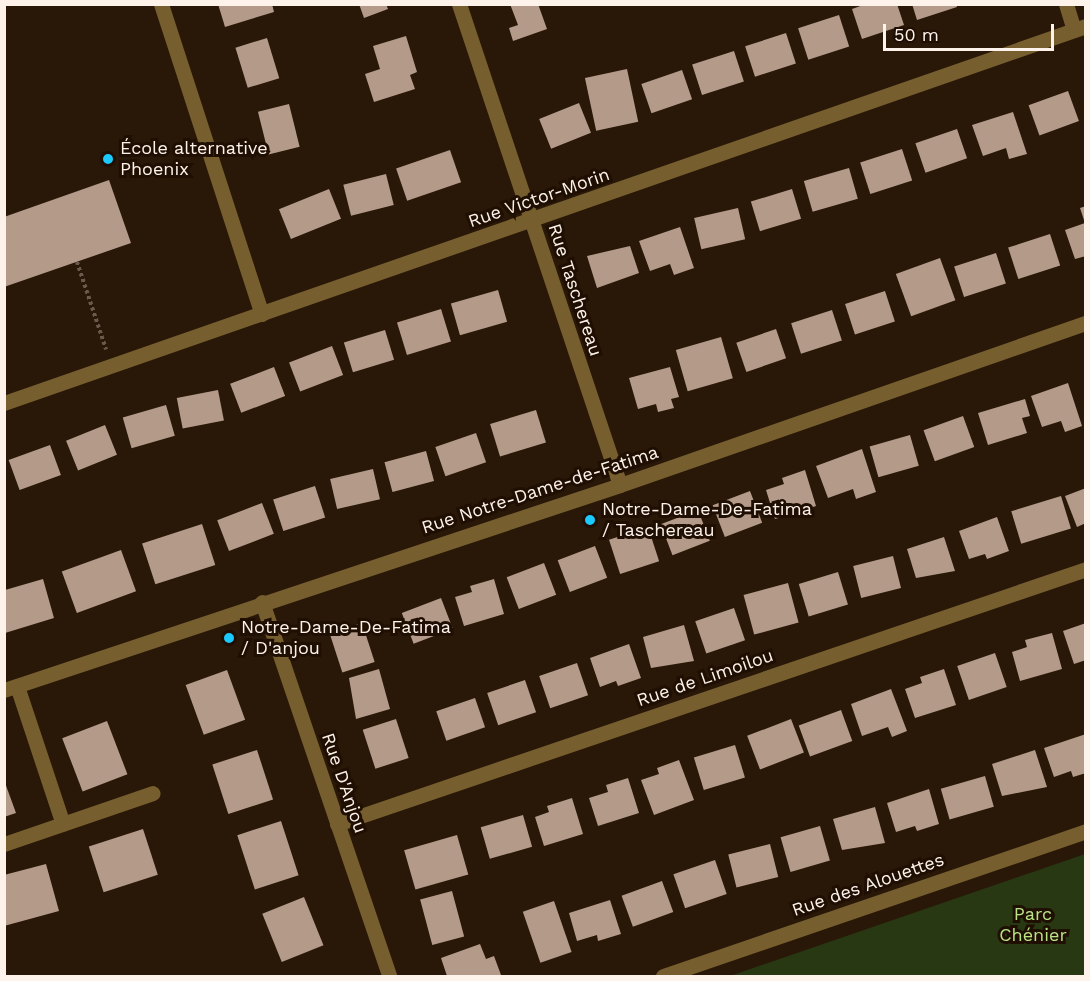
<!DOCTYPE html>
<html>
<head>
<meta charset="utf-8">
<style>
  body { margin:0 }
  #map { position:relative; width:1090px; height:981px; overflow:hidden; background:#291708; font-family:"Work Sans",sans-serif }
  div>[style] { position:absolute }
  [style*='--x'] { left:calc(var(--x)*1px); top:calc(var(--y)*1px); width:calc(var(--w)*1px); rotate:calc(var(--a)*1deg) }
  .green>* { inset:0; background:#283812 }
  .building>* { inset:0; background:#b49b89; transform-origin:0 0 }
  .path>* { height:4px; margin-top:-2px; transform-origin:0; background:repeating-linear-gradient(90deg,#6a5a4d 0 3px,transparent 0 6px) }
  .minor>* { height:15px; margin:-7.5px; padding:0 7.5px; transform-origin:7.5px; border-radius:7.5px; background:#765e2e }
  .dots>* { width:16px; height:16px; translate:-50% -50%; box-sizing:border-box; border:3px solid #1f0e02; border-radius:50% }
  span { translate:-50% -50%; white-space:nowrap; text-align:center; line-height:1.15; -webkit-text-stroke:6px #1f0e02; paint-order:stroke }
  .poi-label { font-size:18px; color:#fef3eb }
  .left { translate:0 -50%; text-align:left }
  .street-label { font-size:18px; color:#fef3eb }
  .park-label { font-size:18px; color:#b9e486 }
  .frame { position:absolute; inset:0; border:6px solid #fef3eb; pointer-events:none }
  .scale { position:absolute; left:883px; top:24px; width:171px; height:27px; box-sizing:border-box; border:3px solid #fef3eb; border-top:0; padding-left:8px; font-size:18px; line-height:21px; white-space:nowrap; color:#fef3eb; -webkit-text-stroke:4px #1f0e02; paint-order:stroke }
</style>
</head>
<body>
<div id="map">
  <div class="green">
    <div style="clip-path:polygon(1085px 854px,1085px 976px,730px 976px)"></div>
  </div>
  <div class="building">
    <div style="clip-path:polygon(218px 4px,272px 4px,274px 12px,225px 27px)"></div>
    <div style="clip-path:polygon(359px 4px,386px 4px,388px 9px,364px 18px)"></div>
    <div style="clip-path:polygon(510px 4px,538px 4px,547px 29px,513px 41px,509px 28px,518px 25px)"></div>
    <div style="clip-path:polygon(866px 4px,897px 4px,904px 25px,862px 39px,852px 9px)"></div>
    <div style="clip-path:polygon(912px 4px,956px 4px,957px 7px,917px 20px)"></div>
    <div style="left:839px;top:15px;width:33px;height:43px;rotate:72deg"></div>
    <div style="left:786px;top:33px;width:32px;height:43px;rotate:72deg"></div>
    <div style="clip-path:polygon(406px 36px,417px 72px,410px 75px,415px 89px,374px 102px,365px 74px,380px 69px,373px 46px)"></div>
    <div style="left:267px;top:38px;width:42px;height:33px;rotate:73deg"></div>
    <div style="left:734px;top:51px;width:32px;height:44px;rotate:72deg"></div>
    <div style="left:627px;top:69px;width:54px;height:43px;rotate:78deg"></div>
    <div style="left:682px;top:70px;width:31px;height:43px;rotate:71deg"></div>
    <div style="left:1068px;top:91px;width:32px;height:42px;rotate:70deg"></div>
    <div style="left:579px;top:103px;width:32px;height:43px;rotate:68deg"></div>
    <div style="left:289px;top:104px;width:44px;height:32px;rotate:76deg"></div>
    <div style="clip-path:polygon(1013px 112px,1027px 154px,1009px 159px,1006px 148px,983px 156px,972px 125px)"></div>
    <div style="left:957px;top:129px;width:31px;height:44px;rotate:71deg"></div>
    <div style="left:902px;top:149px;width:33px;height:44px;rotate:72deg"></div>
    <div style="left:450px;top:150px;width:34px;height:57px;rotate:71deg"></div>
    <div style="left:849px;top:168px;width:32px;height:47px;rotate:74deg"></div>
    <div style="left:386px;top:174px;width:32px;height:44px;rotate:76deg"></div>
    <div style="clip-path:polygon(109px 180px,131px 243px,4px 287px,4px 217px)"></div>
    <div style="left:329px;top:189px;width:32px;height:54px;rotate:68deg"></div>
    <div style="left:792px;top:189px;width:31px;height:43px;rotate:73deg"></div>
    <div style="clip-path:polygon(1086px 206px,1086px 256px,1075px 259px,1065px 230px,1085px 223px,1080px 208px)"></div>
    <div style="left:738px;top:208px;width:32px;height:45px;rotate:77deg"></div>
    <div style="clip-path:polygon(680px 227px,694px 268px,674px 275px,670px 264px,650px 271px,639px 241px)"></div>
    <div style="left:1050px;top:234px;width:33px;height:44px;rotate:72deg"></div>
    <div style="clip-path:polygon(630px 246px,639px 273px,597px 288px,587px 256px)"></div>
    <div style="left:996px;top:253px;width:32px;height:44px;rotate:72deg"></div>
    <div style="left:940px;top:258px;width:45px;height:47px;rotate:70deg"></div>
    <div style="left:498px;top:290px;width:33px;height:49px;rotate:74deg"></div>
    <div style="left:885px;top:291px;width:32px;height:42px;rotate:72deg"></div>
    <div style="left:441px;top:309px;width:34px;height:46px;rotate:73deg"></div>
    <div style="left:832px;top:310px;width:32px;height:43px;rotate:72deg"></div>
    <div style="left:776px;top:329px;width:31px;height:42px;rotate:71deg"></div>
    <div style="left:385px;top:330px;width:31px;height:43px;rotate:73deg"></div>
    <div style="left:721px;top:337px;width:43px;height:47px;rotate:74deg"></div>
    <div style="left:332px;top:346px;width:31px;height:46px;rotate:69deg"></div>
    <div style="left:274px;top:367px;width:31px;height:47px;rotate:69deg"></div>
    <div style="clip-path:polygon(670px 367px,679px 397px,671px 399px,674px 408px,658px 412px,656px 404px,638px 409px,629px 378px)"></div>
    <div style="clip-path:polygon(1068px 383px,1082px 426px,1065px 432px,1061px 421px,1042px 427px,1031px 396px)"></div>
    <div style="left:218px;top:390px;width:31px;height:42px;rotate:79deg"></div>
    <div style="clip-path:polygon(1025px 399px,1030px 416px,1022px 418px,1027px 433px,988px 445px,978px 413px)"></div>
    <div style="left:166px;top:405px;width:32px;height:45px;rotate:74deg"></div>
    <div style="left:536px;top:410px;width:34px;height:48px;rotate:73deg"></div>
    <div style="left:963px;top:416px;width:33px;height:42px;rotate:70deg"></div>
    <div style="left:105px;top:425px;width:32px;height:42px;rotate:68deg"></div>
    <div style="left:476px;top:433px;width:31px;height:43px;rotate:71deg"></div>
    <div style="left:910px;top:435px;width:32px;height:42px;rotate:74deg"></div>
    <div style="left:50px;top:445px;width:32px;height:44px;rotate:70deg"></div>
    <div style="clip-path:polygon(862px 449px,876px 492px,856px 499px,853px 489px,828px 498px,816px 466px)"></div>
    <div style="left:426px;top:451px;width:31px;height:43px;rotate:75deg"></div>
    <div style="left:373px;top:469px;width:31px;height:44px;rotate:77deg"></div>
    <div style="clip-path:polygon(805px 470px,816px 506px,775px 519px,766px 490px,784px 484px,782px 478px)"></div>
    <div style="left:315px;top:486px;width:33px;height:44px;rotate:72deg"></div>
    <div style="clip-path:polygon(1086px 488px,1086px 523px,1077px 527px,1065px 496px)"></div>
    <div style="left:750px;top:491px;width:34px;height:40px;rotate:69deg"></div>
    <div style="left:1061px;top:496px;width:34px;height:52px;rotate:73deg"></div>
    <div style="left:262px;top:503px;width:33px;height:48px;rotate:69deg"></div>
    <div style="left:698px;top:510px;width:33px;height:40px;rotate:69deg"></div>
    <div style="clip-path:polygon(997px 517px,1009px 551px,987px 559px,985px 554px,969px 559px,959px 531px)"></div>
    <div style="left:202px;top:524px;width:43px;height:63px;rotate:72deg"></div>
    <div style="left:648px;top:527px;width:36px;height:41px;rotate:72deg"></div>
    <div style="clip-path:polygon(944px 537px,955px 571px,916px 578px,907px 549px)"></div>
    <div style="left:595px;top:546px;width:34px;height:40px;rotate:69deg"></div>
    <div style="left:121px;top:550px;width:44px;height:63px;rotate:70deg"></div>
    <div style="left:893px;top:556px;width:33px;height:41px;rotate:76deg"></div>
    <div style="left:544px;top:563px;width:34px;height:40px;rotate:69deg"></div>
    <div style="left:838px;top:572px;width:34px;height:41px;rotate:73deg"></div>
    <div style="clip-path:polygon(43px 579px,54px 618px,5px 633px,5px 590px)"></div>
    <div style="clip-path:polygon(494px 579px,504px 614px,464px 626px,455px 597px,472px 592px,470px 586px)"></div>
    <div style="left:788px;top:583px;width:41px;height:46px;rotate:75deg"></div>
    <div style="left:441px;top:598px;width:33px;height:42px;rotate:69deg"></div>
    <div style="left:734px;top:608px;width:34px;height:41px;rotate:71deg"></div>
    <div style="left:362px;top:623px;width:41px;height:34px;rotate:72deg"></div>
    <div style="clip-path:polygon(1086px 623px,1086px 660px,1074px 664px,1063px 631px)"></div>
    <div style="clip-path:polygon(684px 625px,694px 661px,651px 668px,643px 637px)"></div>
    <div style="clip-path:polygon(1052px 633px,1062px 669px,1020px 681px,1012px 652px,1027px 647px,1025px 640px)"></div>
    <div style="clip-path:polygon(629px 644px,641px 678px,618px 686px,616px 681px,600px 687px,590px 658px)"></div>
    <div style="left:995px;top:653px;width:36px;height:40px;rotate:71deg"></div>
    <div style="left:577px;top:663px;width:34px;height:40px;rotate:71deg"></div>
    <div style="clip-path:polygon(379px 669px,390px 709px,356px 719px,349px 678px)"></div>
    <div style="clip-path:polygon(944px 669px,956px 705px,915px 718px,905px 689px,922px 683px,920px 677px)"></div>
    <div style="left:227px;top:670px;width:53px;height:44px;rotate:70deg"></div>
    <div style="left:525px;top:680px;width:34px;height:40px;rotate:71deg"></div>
    <div style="clip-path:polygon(891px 689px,907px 731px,892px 737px,888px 727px,862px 736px,851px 704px)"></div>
    <div style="left:475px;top:698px;width:31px;height:41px;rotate:71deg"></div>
    <div style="left:841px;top:710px;width:33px;height:45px;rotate:70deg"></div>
    <div style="left:396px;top:719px;width:41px;height:35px;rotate:72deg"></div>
    <div style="left:791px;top:719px;width:36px;height:47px;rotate:69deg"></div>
    <div style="left:107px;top:721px;width:57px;height:48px;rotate:69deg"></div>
    <div style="clip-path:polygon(1086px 734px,1086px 773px,1073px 777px,1071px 771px,1054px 777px,1044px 748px)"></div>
    <div style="left:735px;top:745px;width:34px;height:43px;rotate:73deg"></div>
    <div style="left:257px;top:750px;width:52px;height:47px;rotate:72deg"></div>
    <div style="clip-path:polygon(1035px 750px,1047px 787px,1002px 796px,992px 764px)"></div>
    <div style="clip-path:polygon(679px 760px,694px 800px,654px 815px,641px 780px,659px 774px,657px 768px)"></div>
    <div style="left:985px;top:776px;width:32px;height:46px;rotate:74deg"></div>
    <div style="clip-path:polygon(628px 778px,639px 813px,598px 826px,589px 798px,608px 792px,606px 785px)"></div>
    <div style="clip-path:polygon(4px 780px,16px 813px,4px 817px)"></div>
    <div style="clip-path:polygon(929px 789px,939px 824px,917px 831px,915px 826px,896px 832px,887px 803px)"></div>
    <div style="clip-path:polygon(572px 798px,583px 834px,544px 846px,535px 817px,549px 812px,547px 806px)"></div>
    <div style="clip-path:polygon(875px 807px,885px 843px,842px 850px,833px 819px)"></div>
    <div style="left:523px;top:815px;width:33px;height:44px;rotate:74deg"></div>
    <div style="left:281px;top:821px;width:57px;height:46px;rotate:72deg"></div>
    <div style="left:820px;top:826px;width:36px;height:41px;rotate:74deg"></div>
    <div style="left:143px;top:829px;width:48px;height:57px;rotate:72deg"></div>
    <div style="left:457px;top:835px;width:41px;height:55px;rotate:74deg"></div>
    <div style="left:770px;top:844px;width:34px;height:43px;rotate:76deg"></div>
    <div style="left:715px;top:860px;width:36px;height:44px;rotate:71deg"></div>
    <div style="clip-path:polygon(46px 864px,59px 911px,4px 926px,4px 875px)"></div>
    <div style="left:662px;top:881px;width:33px;height:43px;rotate:70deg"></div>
    <div style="left:452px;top:891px;width:47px;height:33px;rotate:75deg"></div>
    <div style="left:304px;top:897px;width:52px;height:45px;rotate:68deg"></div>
    <div style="clip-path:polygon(610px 900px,621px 934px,598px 941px,597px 935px,577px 941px,569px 913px)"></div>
    <div style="left:554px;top:901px;width:54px;height:33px;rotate:71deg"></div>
    <div style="clip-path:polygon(480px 944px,486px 959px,494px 956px,501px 975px,447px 976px,441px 958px)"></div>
  </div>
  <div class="path">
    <div style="--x:77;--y:262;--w:92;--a:71.6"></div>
  </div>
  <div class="minor">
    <div style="--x:161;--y:4;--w:326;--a:72"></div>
    <div style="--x:459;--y:4;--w:507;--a:71.49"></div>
    <div style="--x:1066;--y:4;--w:27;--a:73"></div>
    <div style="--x:4;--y:403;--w:1146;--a:-19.21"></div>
    <div style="--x:262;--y:602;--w:395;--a:71.2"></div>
    <div style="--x:17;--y:686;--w:145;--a:71.6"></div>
    <div style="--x:4;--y:690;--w:649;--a:-18.41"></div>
    <div style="--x:620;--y:485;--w:493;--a:-19.2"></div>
    <div style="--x:337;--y:824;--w:791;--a:-18.8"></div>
    <div style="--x:4;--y:844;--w:157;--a:-18.9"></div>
    <div style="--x:663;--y:976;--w:447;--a:-18.9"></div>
  </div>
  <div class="dots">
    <div style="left:108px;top:159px;background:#1cc9fc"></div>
    <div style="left:590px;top:520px;background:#1cc9fc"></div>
    <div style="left:229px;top:638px;background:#1cc9fc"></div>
  </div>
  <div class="poi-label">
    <span class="left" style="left:120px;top:159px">École alternative<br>Phoenix</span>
    <span class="left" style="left:602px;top:520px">Notre-Dame-De-Fatima<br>/ Taschereau</span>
    <span class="left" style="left:241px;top:638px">Notre-Dame-De-Fatima<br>/ D'anjou</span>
  </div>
  <div class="street-label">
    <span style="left:539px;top:198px;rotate:-19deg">Rue Victor-Morin</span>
    <span style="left:575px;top:290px;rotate:72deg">Rue Taschereau</span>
    <span style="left:540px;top:490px;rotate:-18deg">Rue Notre-Dame-de-Fatima</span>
    <span style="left:705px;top:678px;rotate:-19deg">Rue de Limoilou</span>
    <span style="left:344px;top:783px;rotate:71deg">Rue D'Anjou</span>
    <span style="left:868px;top:885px;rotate:-19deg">Rue des Alouettes</span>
  </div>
  <div class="park-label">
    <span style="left:1033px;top:925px">Parc<br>Chénier</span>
  </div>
  <div class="frame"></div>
  <div class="scale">50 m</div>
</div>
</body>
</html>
